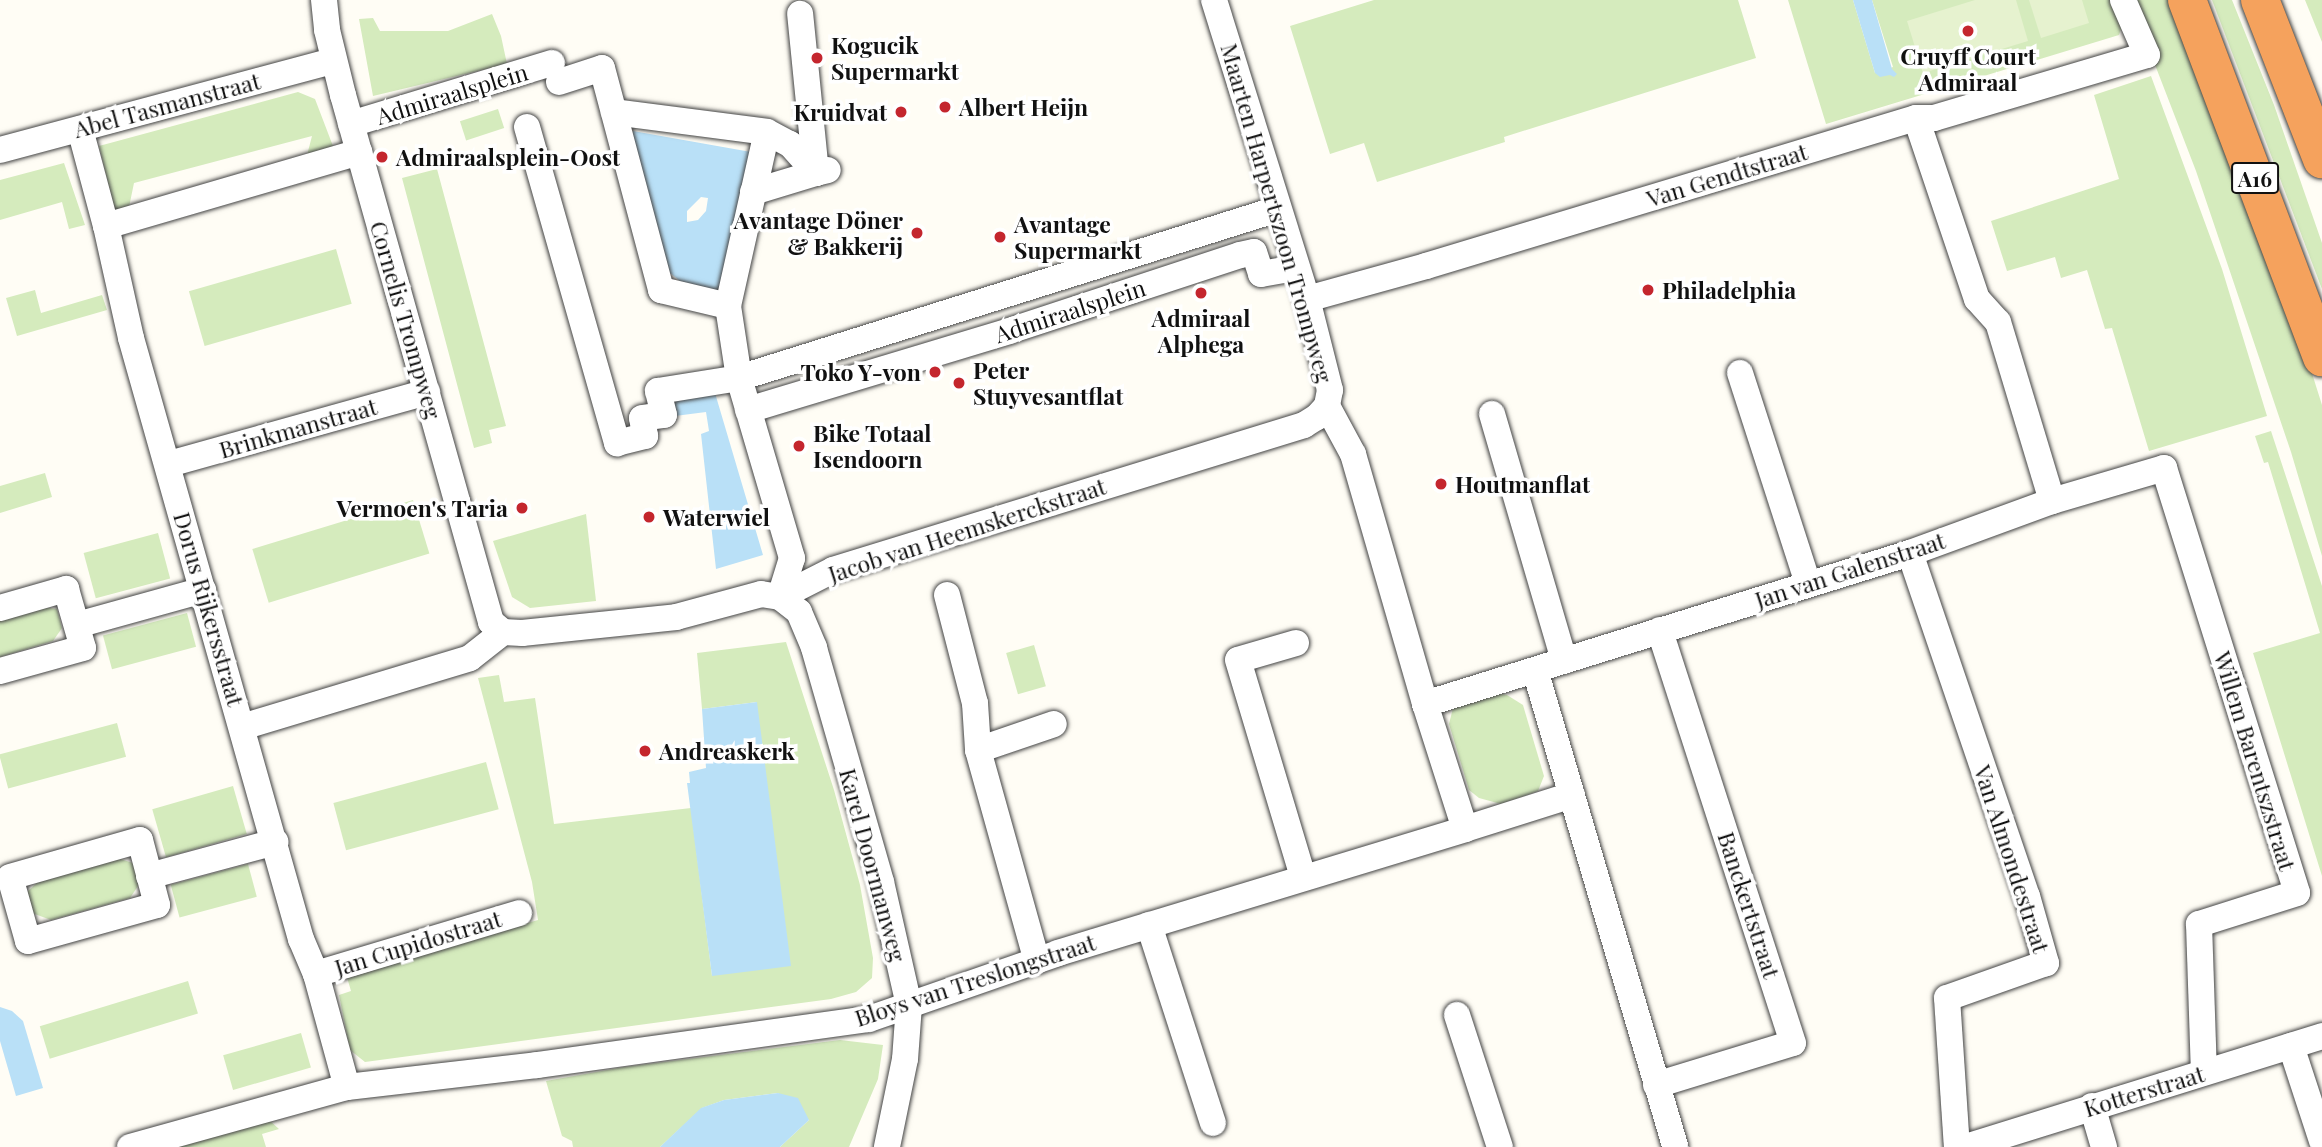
<!DOCTYPE html>
<html>
<head>
<meta charset="utf-8">
<style>
  body { margin:0 }
  #map { position:relative; width:2322px; height:1147px; overflow:hidden; background:#fffdf5; font-family:"Playfair Display",serif }
  div>[style] { position:absolute }
  [style*='--x'] { left:calc(var(--x)*1px); top:calc(var(--y)*1px); width:calc(var(--w)*1px); rotate:calc(var(--a)*1deg) }
  .green>* { inset:0; background:#d5ebbd; transform-origin:0 0 }
  .pitch>* { inset:0; background:#e6f2cf }
  .water>* { inset:0; background:#b9e0f7 }
  .roads { filter:drop-shadow(0 0 2px #444) drop-shadow(0 0 2px #444) }
  .minor>* { height:26px; margin:-13px; padding:0 13px; transform-origin:13px; border-radius:13px; background:#fff }
  .highway>* { height:38px; margin:-19px; padding:0 19px; transform-origin:19px; border-radius:19px; background:#f5a25d }
  .dots>* { width:19px; height:19px; translate:-50% -50%; box-sizing:border-box; border:4px solid #fff; border-radius:50% }
  span { translate:-50% -50%; white-space:nowrap; text-align:center; line-height:1.15; -webkit-text-stroke:7px #fff; paint-order:stroke }
  .shield-label span { padding:2px 5px; background:#fff; border:2px solid; border-radius:5px; -webkit-text-stroke-width:0 }
  .shield-label { font-size:21px; color:#111; font-weight:700 }
  .poi-label { font-size:23px; color:#111; font-weight:700 }
  .left { translate:0 -50%; text-align:left }
  .right { translate:-100% -50%; text-align:right }
  .street-label { font-size:23px; color:#111 }
</style>
</head>
<body>
<div id="map">
  <div class="green">
    <div style="clip-path:polygon(1374px 0,1738px 0,1756px 58px,1504px 137px,1505px 142px,1377px 182px,1364px 143px,1330px 154px,1290px 26px)"></div>
    <div style="clip-path:polygon(1788px 0,1853px 0,1875px 73px,1893px 67px,1872px 0,2118px 0,2125px 17px,2119px 35px,1826px 124px)"></div>
    <div style="clip-path:polygon(2130px 0,2179px 0,2284px 285px,2322px 405px,2322px 556px,2291px 452px,2196px 171px)"></div>
    <div style="clip-path:polygon(2212px 0,2232px 0,2274px 105px,2322px 243px,2322px 289px)"></div>
    <div style="clip-path:polygon(2305px 0,2322px 0,2322px 42px)"></div>
    <div style="clip-path:polygon(492px 14px,501px 36px,507px 64px,373px 96px,359px 19px,373px 18px,380px 31px,448px 31px)"></div>
    <div style="clip-path:polygon(2151px 76px,2222px 269px,2267px 416px,2149px 451px,2112px 328px,2105px 329px,2087px 270px,2061px 278px,2055px 257px,2007px 271px,1991px 221px,2119px 179px,2094px 95px)"></div>
    <div style="clip-path:polygon(298px 92px,315px 99px,336px 154px,305px 163px,312px 136px,134px 183px,128px 212px,116px 216px,99px 146px)"></div>
    <div style="left:498px;top:109px;width:20px;height:40px;rotate:72deg"></div>
    <div style="clip-path:polygon(64px 163px,85px 225px,69px 229px,62px 202px,0 220px,0 180px)"></div>
    <div style="clip-path:polygon(437px 169px,506px 426px,489px 430px,492px 443px,474px 448px,402px 178px)"></div>
    <div style="left:336px;top:249px;width:57px;height:153px;rotate:74deg"></div>
    <div style="clip-path:polygon(35px 290px,41px 313px,102px 295px,107px 310px,17px 336px,6px 298px)"></div>
    <div style="clip-path:polygon(2271px 431px,2322px 586px,2322px 876px,2253px 653px,2320px 633px,2268px 462px,2264px 463px,2255px 436px)"></div>
    <div style="clip-path:polygon(45px 473px,52px 497px,0 513px,0 486px)"></div>
    <div style="left:413px;top:500px;width:56px;height:168px;rotate:73deg"></div>
    <div style="clip-path:polygon(586px 514px,596px 601px,530px 608px,512px 597px,493px 541px)"></div>
    <div style="left:158px;top:533px;width:47px;height:77px;rotate:75deg"></div>
    <div style="clip-path:polygon(42px 607px,57px 609px,62px 628px,53px 641px,0 657px,0 620px)"></div>
    <div style="left:187px;top:613px;width:35px;height:87px;rotate:75deg"></div>
    <div style="clip-path:polygon(786px 642px,834px 790px,860px 885px,873px 958px,872px 978px,856px 992px,831px 999px,365px 1062px,350px 1050px,339px 995px,351px 991px,346px 974px,538px 920px,532px 882px,478px 678px,499px 675px,504px 702px,535px 698px,554px 824px,691px 808px,712px 976px,757px 702px,702px 709px,697px 653px)"></div>
    <div style="left:1034px;top:645px;width:43px;height:29px;rotate:74deg"></div>
    <div style="clip-path:polygon(1490px 692px,1507px 695px,1523px 705px,1544px 776px,1538px 791px,1501px 804px,1479px 798px,1469px 790px,1449px 724px,1453px 708px)"></div>
    <div style="left:117px;top:723px;width:35px;height:122px;rotate:75deg"></div>
    <div style="left:486px;top:762px;width:49px;height:158px;rotate:75deg"></div>
    <div style="left:233px;top:786px;width:50px;height:84px;rotate:74deg"></div>
    <div style="clip-path:polygon(117px 858px,133px 863px,140px 883px,130px 898px,51px 920px,32px 913px,27px 892px,40px 880px)"></div>
    <div style="left:248px;top:864px;width:34px;height:80px;rotate:75deg"></div>
    <div style="left:188px;top:981px;width:34px;height:155px;rotate:73deg"></div>
    <div style="left:301px;top:1033px;width:36px;height:81px;rotate:74deg"></div>
    <div style="clip-path:polygon(840px 1040px,883px 1045px,878px 1079px,849px 1147px,780px 1147px,809px 1120px,778px 1093px,724px 1100px,702px 1108px,660px 1147px,573px 1147px,572px 1141px,562px 1136px,546px 1081px,624px 1067px)"></div>
    <div style="clip-path:polygon(269px 1120px,279px 1129px,262px 1134px,266px 1147px,170px 1147px)"></div>
  </div>
  <div class="pitch">
    <div style="clip-path:polygon(1975px 0,2016px 0,2028px 41px,1923px 73px,1907px 21px)"></div>
    <div style="clip-path:polygon(2029px 0,2082px 0,2089px 23px,2041px 38px)"></div>
  </div>
  <div class="water">
    <div style="clip-path:polygon(1853px 0,1872px 0,1892px 69px,1897px 74px,1894px 77px,1890px 75px,1880px 77px,1875px 73px)"></div>
    <div style="clip-path:polygon(evenodd,633px 131px,751px 152px,720px 295px,685px 285px,670px 273px,634px 170px,633px 131px,701px 197px,708px 198px,706px 211px,698px 220px,687px 222px,687px 211px,701px 197px)"></div>
    <div style="clip-path:polygon(715px 393px,763px 555px,716px 569px,701px 434px,709px 431px,706px 412px,675px 416px,674px 399px)"></div>
    <div style="clip-path:polygon(757px 702px,791px 966px,712px 976px,687px 783px,690px 783px,689px 772px,706px 768px,702px 709px)"></div>
    <div style="clip-path:polygon(0 1007px,12px 1011px,23px 1021px,43px 1088px,16px 1096px,0 1041px)"></div>
    <div style="clip-path:polygon(778px 1093px,798px 1098px,809px 1120px,780px 1147px,660px 1147px,701px 1108px,724px 1100px)"></div>
  </div>
  <div class="roads">
    <div class="minor">
      <div style="--x:324;--y:0;--w:30;--a:84"></div>
      <div style="--x:327;--y:30;--w:67;--a:76.2"></div>
      <div style="--x:343;--y:95;--w:547;--a:74.31"></div>
      <div style="--x:491;--y:622;--w:16;--a:40"></div>
      <div style="--x:1214;--y:0;--w:313;--a:72.7"></div>
      <div style="--x:1307;--y:299;--w:94;--a:75.8"></div>
      <div style="--x:1330;--y:390;--w:16;--a:101"></div>
      <div style="--x:1327;--y:406;--w:55;--a:61.6"></div>
      <div style="--x:1353;--y:454;--w:260;--a:73.9"></div>
      <div style="--x:559;--y:82;--w:45;--a:-18"></div>
      <div style="--x:602;--y:68;--w:230;--a:75.1"></div>
      <div style="--x:661;--y:290;--w:69;--a:13.4"></div>
      <div style="--x:728;--y:306;--w:73;--a:81.3"></div>
      <div style="--x:739;--y:378;--w:188;--a:73.6"></div>
      <div style="--x:792;--y:558;--w:41;--a:107.1"></div>
      <div style="--x:614;--y:112;--w:154;--a:7.4"></div>
      <div style="--x:1916;--y:118;--w:191;--a:71.4"></div>
      <div style="--x:1977;--y:299;--w:31;--a:48"></div>
      <div style="--x:1998;--y:322;--w:187;--a:73.2"></div>
      <div style="--x:351;--y:124;--w:210;--a:-16.9"></div>
      <div style="--x:527;--y:127;--w:329;--a:74.1"></div>
      <div style="--x:617;--y:443;--w:29;--a:-14"></div>
      <div style="--x:645;--y:436;--w:18;--a:-99"></div>
      <div style="--x:642;--y:418;--w:22;--a:-8"></div>
      <div style="--x:664;--y:415;--w:25;--a:-104"></div>
      <div style="--x:658;--y:391;--w:82;--a:-9.1"></div>
      <div style="--x:739;--y:378;--w:565;--a:-17.41"></div>
      <div style="--x:80;--y:129;--w:100;--a:75"></div>
      <div style="--x:106;--y:226;--w:115;--a:77.4"></div>
      <div style="--x:131;--y:338;--w:625;--a:74.21"></div>
      <div style="--x:301;--y:939;--w:38;--a:67"></div>
      <div style="--x:316;--y:974;--w:117;--a:74.7"></div>
      <div style="--x:0;--y:150;--w:345;--a:-15"></div>
      <div style="--x:753;--y:192;--w:66;--a:-16.8"></div>
      <div style="--x:816;--y:173;--w:160;--a:-95.7"></div>
      <div style="--x:106;--y:226;--w:264;--a:-16.3"></div>
      <div style="--x:1307;--y:299;--w:123;--a:-15.5"></div>
      <div style="--x:1426;--y:266;--w:512;--a:-16.81"></div>
      <div style="--x:1916;--y:118;--w:18;--a:0"></div>
      <div style="--x:1934;--y:118;--w:222;--a:-16.5"></div>
      <div style="--x:2147;--y:55;--w:60;--a:-113.6"></div>
      <div style="--x:728;--y:306;--w:178;--a:-77.4"></div>
      <div style="--x:767;--y:132;--w:26;--a:28"></div>
      <div style="--x:790;--y:144;--w:39;--a:48"></div>
      <div style="--x:816;--y:173;--w:12;--a:-14"></div>
      <div style="--x:1740;--y:373;--w:222;--a:72.1"></div>
      <div style="--x:748;--y:410;--w:273;--a:-16.8"></div>
      <div style="--x:1009;--y:331;--w:243;--a:-18.2"></div>
      <div style="--x:1240;--y:255;--w:14;--a:-12"></div>
      <div style="--x:1254;--y:252;--w:23;--a:72"></div>
      <div style="--x:1261;--y:274;--w:36;--a:-10"></div>
      <div style="--x:1492;--y:414;--w:257;--a:73.7"></div>
      <div style="--x:169;--y:464;--w:268;--a:-15.6"></div>
      <div style="--x:1910;--y:553;--w:362;--a:71.2"></div>
      <div style="--x:2027;--y:896;--w:70;--a:74.2"></div>
      <div style="--x:2046;--y:963;--w:105;--a:160.5"></div>
      <div style="--x:1947;--y:998;--w:149;--a:86.2"></div>
      <div style="--x:947;--y:595;--w:112;--a:75.5"></div>
      <div style="--x:975;--y:703;--w:47;--a:86.3"></div>
      <div style="--x:978;--y:750;--w:219;--a:74.4"></div>
      <div style="--x:780;--y:597;--w:24;--a:38"></div>
      <div style="--x:799;--y:612;--w:39;--a:67"></div>
      <div style="--x:814;--y:648;--w:243;--a:74"></div>
      <div style="--x:881;--y:882;--w:126;--a:77.2"></div>
      <div style="--x:909;--y:1005;--w:54;--a:94.2"></div>
      <div style="--x:905;--y:1059;--w:90;--a:101.6"></div>
      <div style="--x:0;--y:608;--w:69;--a:-16.1"></div>
      <div style="--x:66;--y:589;--w:61;--a:73.9"></div>
      <div style="--x:83;--y:648;--w:86;--a:164.5"></div>
      <div style="--x:77;--y:625;--w:131;--a:-15.5"></div>
      <div style="--x:1296;--y:643;--w:60;--a:163.7"></div>
      <div style="--x:1238;--y:660;--w:227;--a:73.3"></div>
      <div style="--x:1535;--y:670;--w:497;--a:73.6"></div>
      <div style="--x:242;--y:727;--w:238;--a:-16.8"></div>
      <div style="--x:470;--y:658;--w:42;--a:-38.2"></div>
      <div style="--x:503;--y:632;--w:19;--a:3"></div>
      <div style="--x:522;--y:633;--w:155;--a:-5.9"></div>
      <div style="--x:676;--y:617;--w:88;--a:-15.1"></div>
      <div style="--x:761;--y:594;--w:19;--a:9"></div>
      <div style="--x:780;--y:597;--w:59;--a:-27"></div>
      <div style="--x:833;--y:570;--w:493;--a:-17.1"></div>
      <div style="--x:1304;--y:425;--w:15;--a:-32"></div>
      <div style="--x:1317;--y:417;--w:15;--a:-48"></div>
      <div style="--x:978;--y:750;--w:80;--a:-18.9"></div>
      <div style="--x:1572;--y:795;--w:112;--a:162.4"></div>
      <div style="--x:1465;--y:829;--w:131;--a:-107.7"></div>
      <div style="--x:1425;--y:704;--w:508;--a:-17.29"></div>
      <div style="--x:1910;--y:553;--w:151;--a:-20.1"></div>
      <div style="--x:2052;--y:501;--w:117;--a:-16.4"></div>
      <div style="--x:2164;--y:468;--w:445;--a:72.6"></div>
      <div style="--x:2297;--y:893;--w:103;--a:162.4"></div>
      <div style="--x:2199;--y:924;--w:148;--a:88.1"></div>
      <div style="--x:140;--y:840;--w:67;--a:75.3"></div>
      <div style="--x:157;--y:905;--w:134;--a:164.4"></div>
      <div style="--x:28;--y:941;--w:66;--a:-105.7"></div>
      <div style="--x:10;--y:877;--w:135;--a:-15.9"></div>
      <div style="--x:149;--y:876;--w:131;--a:-15.1"></div>
      <div style="--x:1149;--y:925;--w:208;--a:72.1"></div>
      <div style="--x:316;--y:974;--w:212;--a:-16.7"></div>
      <div style="--x:1457;--y:1015;--w:139;--a:72"></div>
      <div style="--x:2291;--y:1046;--w:100;--a:71.9"></div>
      <div style="--x:1656;--y:1085;--w:143;--a:-17"></div>
      <div style="--x:1793;--y:1043;--w:434;--a:-107.9"></div>
      <div style="--x:2092;--y:1106;--w:43;--a:73.7"></div>
      <div style="--x:130;--y:1147;--w:225;--a:-15.5"></div>
      <div style="--x:347;--y:1087;--w:191;--a:-6.6"></div>
      <div style="--x:537;--y:1065;--w:335;--a:-7.9"></div>
      <div style="--x:869;--y:1019;--w:200;--a:-19.2"></div>
      <div style="--x:1058;--y:953;--w:425;--a:-16.9"></div>
      <div style="--x:1966;--y:1147;--w:373;--a:-17.3"></div>
    </div>
    <div class="highway">
      <div style="--x:2187;--y:0;--w:382;--a:69.3"></div>
      <div style="--x:2260;--y:0;--w:171;--a:68.7"></div>
    </div>
  </div>
  <div class="dots">
    <div style="left:1968px;top:31px;background:#c4262e"></div>
    <div style="left:817px;top:58px;background:#c4262e"></div>
    <div style="left:945px;top:107px;background:#c4262e"></div>
    <div style="left:901px;top:112px;background:#c4262e"></div>
    <div style="left:382px;top:157px;background:#c4262e"></div>
    <div style="left:917px;top:233px;background:#c4262e"></div>
    <div style="left:1000px;top:237px;background:#c4262e"></div>
    <div style="left:1648px;top:290px;background:#c4262e"></div>
    <div style="left:1201px;top:293px;background:#c4262e"></div>
    <div style="left:935px;top:372px;background:#c4262e"></div>
    <div style="left:959px;top:383px;background:#c4262e"></div>
    <div style="left:799px;top:446px;background:#c4262e"></div>
    <div style="left:1441px;top:484px;background:#c4262e"></div>
    <div style="left:522px;top:508px;background:#c4262e"></div>
    <div style="left:649px;top:517px;background:#c4262e"></div>
    <div style="left:645px;top:751px;background:#c4262e"></div>
  </div>
  <div class="shield-label">
    <span style="left:2255px;top:178px">A16</span>
  </div>
  <div class="poi-label">
    <span class="left" style="left:831px;top:58px">Kogucik<br>Supermarkt</span>
    <span style="left:1968px;top:69px">Cruyff Court<br>Admiraal</span>
    <span class="left" style="left:959px;top:107px">Albert Heijn</span>
    <span class="right" style="left:887px;top:112px">Kruidvat</span>
    <span class="left" style="left:396px;top:157px">Admiraalsplein-Oost</span>
    <span class="right" style="left:903px;top:233px">Avantage Döner<br>&amp; Bakkerij</span>
    <span class="left" style="left:1014px;top:237px">Avantage<br>Supermarkt</span>
    <span class="left" style="left:1662px;top:290px">Philadelphia</span>
    <span style="left:1201px;top:331px">Admiraal<br>Alphega</span>
    <span class="left" style="left:973px;top:383px">Peter<br>Stuyvesantflat</span>
    <span class="right" style="left:921px;top:372px">Toko Y-von</span>
    <span class="left" style="left:813px;top:446px">Bike Totaal<br>Isendoorn</span>
    <span class="left" style="left:1455px;top:484px">Houtmanflat</span>
    <span class="right" style="left:508px;top:508px">Vermoen's Taria</span>
    <span class="left" style="left:663px;top:517px">Waterwiel</span>
    <span class="left" style="left:659px;top:751px">Andreaskerk</span>
  </div>
  <div class="street-label">
    <span style="left:452px;top:94px;rotate:-17deg">Admiraalsplein</span>
    <span style="left:167px;top:105px;rotate:-15deg">Abel Tasmanstraat</span>
    <span style="left:1727px;top:175px;rotate:-17deg">Van Gendtstraat</span>
    <span style="left:1277px;top:213px;rotate:74deg">Maarten Harpertszoon Trompweg</span>
    <span style="left:1070px;top:311px;rotate:-18deg">Admiraalsplein</span>
    <span style="left:406px;top:320px;rotate:74deg">Cornelis Trompweg</span>
    <span style="left:298px;top:428px;rotate:-16deg">Brinkmanstraat</span>
    <span style="left:967px;top:530px;rotate:-18deg">Jacob van Heemskerckstraat</span>
    <span style="left:1850px;top:570px;rotate:-18deg">Jan van Galenstraat</span>
    <span style="left:209px;top:609px;rotate:74deg">Dorus Rijkersstraat</span>
    <span style="left:2255px;top:761px;rotate:73deg">Willem Barentszstraat</span>
    <span style="left:2012px;top:859px;rotate:72deg">Van Almondestraat</span>
    <span style="left:873px;top:865px;rotate:75deg">Karel Doormanweg</span>
    <span style="left:1749px;top:905px;rotate:72deg">Banckertstraat</span>
    <span style="left:418px;top:943px;rotate:-17deg">Jan Cupidostraat</span>
    <span style="left:975px;top:980px;rotate:-18deg">Bloys van Treslongstraat</span>
    <span style="left:2144px;top:1091px;rotate:-17deg">Kotterstraat</span>
  </div>
</div>
</body>
</html>
